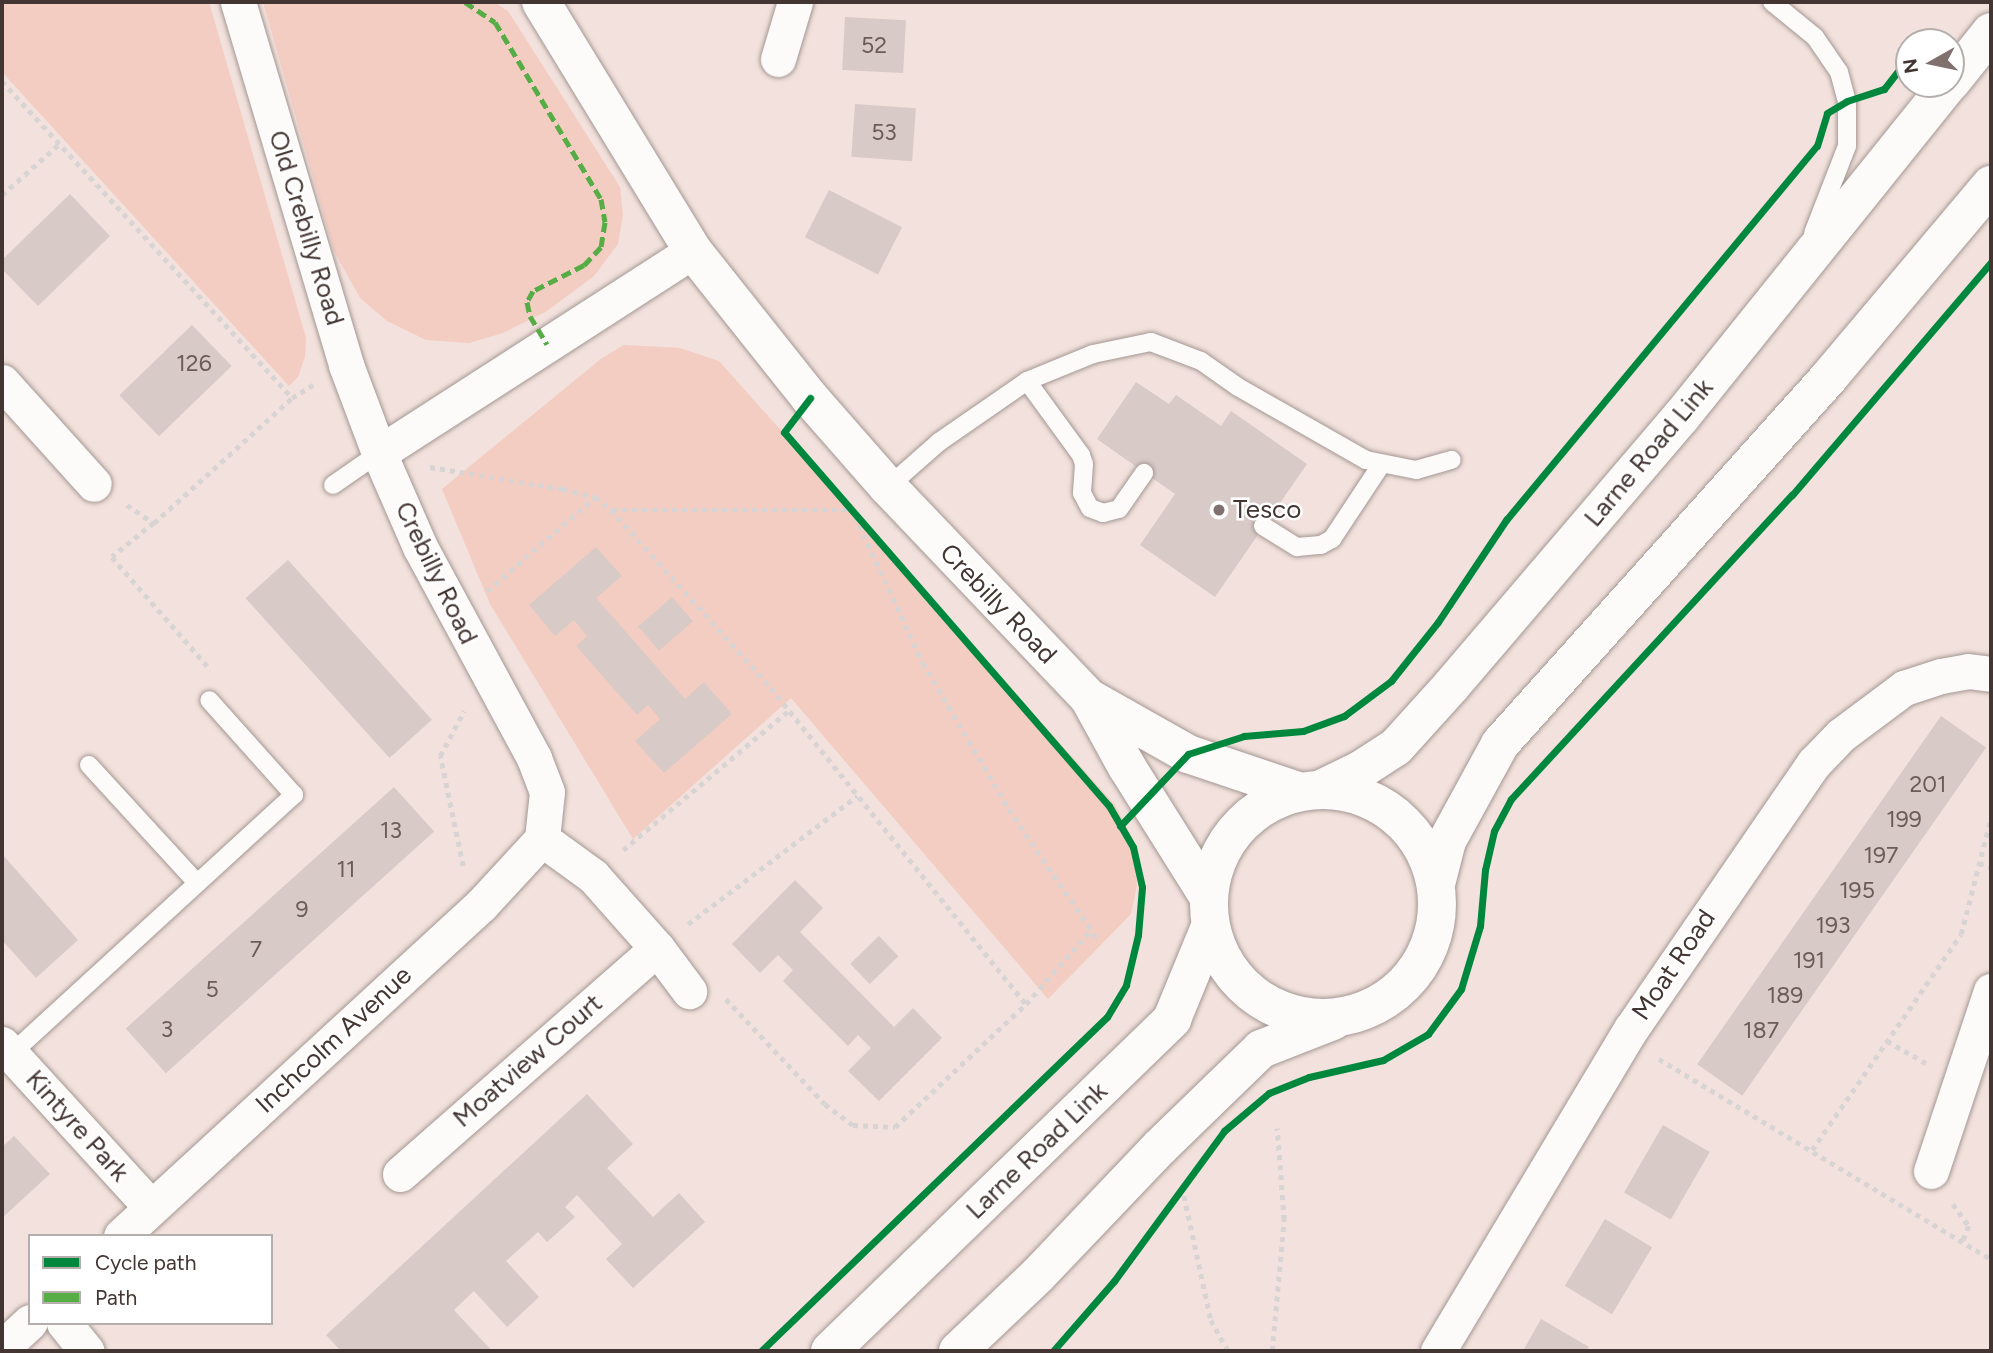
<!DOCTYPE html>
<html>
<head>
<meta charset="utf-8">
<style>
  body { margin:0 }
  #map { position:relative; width:1993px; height:1353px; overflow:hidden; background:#f2e1dc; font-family:Figtree,sans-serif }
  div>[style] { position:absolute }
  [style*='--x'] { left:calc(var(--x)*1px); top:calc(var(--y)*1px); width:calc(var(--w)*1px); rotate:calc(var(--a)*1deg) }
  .green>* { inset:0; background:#f4cdc2 }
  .building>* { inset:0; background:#d8cac6; transform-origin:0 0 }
  .path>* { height:4.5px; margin-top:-2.25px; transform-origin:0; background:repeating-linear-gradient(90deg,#d9d4d4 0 5px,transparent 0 10px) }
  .roads { filter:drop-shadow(0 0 2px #a49793) drop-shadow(0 0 2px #a49793) }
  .service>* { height:18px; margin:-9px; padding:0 9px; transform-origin:9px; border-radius:9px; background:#fdfafa }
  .minor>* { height:35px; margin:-17.5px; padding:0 17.5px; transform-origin:17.5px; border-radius:17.5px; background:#fdfafa }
  .tertiary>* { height:38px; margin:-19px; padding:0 19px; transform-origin:19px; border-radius:19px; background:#fdfafa }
  .primary>* { height:38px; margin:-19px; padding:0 19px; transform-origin:19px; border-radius:19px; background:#fdfafa }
  .primary>.ring { margin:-19px; padding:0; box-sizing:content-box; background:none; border:38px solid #fdfafa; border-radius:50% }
  .quiet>* { height:5px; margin-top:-2.5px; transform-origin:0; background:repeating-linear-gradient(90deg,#56ac45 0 10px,transparent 0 15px) }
  .cycleway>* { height:7px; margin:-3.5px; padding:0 3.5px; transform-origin:3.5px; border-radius:3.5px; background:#00873e }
  .dots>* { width:19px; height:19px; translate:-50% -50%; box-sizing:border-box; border:4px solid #fff; border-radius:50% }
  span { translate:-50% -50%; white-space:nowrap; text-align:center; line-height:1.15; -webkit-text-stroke:5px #fff; paint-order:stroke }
  .number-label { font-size:23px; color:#6b5c59 }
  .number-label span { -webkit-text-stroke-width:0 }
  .street-label { font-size:26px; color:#433532 }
  .poi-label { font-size:26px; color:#433532 }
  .left { translate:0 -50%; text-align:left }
  .frame { position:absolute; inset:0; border:4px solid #433532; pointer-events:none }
  .legend { position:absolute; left:28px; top:1234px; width:245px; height:91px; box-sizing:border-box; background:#fff; border:2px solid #b4aead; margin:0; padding:9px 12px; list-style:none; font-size:21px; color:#433532 }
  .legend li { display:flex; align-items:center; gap:14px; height:35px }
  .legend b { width:35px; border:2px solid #b4aead }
  .north { position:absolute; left:1895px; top:28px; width:70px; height:70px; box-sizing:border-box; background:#fff; border:2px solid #b4aead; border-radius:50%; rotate:261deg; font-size:19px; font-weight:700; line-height:28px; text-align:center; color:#433532 }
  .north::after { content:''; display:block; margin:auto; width:24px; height:32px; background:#80716e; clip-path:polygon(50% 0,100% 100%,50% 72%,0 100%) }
</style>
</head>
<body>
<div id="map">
  <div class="green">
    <div style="clip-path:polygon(2px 2px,209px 2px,306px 338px,305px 357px,298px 377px,289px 386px,2px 72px)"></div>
    <div style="clip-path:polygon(263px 2px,494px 2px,508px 11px,620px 187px,623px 215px,618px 244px,594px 276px,547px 311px,503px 333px,469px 343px,426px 340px,387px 321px,360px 298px,334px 251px)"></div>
    <div style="clip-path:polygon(624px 345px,680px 348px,719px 361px,1115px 805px,1132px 838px,1137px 886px,1131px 914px,1048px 999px,791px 698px,633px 839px,490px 604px,442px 489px,602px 358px)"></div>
  </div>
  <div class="building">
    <div style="left:845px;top:17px;width:61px;height:53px;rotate:3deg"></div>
    <div style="left:855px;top:104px;width:61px;height:53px;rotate:4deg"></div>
    <div style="left:829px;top:190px;width:82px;height:53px;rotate:27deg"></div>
    <div style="clip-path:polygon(70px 194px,110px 236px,38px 306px,2px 269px,2px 260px)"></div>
    <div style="left:192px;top:325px;width:57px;height:101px;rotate:46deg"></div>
    <div style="clip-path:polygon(1136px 382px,1169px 404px,1176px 395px,1221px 426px,1231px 411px,1307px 464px,1215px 597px,1140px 545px,1175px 494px,1097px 439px)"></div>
    <div style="clip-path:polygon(596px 547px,622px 576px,596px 598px,685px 699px,704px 682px,732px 714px,664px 773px,635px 741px,660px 719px,648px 705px,637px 715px,576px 646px,587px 636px,574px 620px,555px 636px,529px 605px)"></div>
    <div style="left:288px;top:560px;width:215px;height:57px;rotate:48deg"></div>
    <div style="left:672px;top:597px;width:32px;height:45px;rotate:49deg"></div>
    <div style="left:1941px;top:716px;width:55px;height:425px;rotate:35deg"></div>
    <div style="left:394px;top:787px;width:60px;height:361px;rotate:48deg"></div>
    <div style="clip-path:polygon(2px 854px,78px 940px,36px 978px,2px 940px)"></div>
    <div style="clip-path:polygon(795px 880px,823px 908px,800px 932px,894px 1027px,913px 1008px,942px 1038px,879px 1101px,848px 1071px,871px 1048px,858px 1035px,848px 1046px,783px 981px,793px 970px,778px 955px,760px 973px,732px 944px)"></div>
    <div style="left:879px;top:936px;width:28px;height:40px;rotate:46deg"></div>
    <div style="clip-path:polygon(587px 1094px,633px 1144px,607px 1168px,653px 1217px,679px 1193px,705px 1222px,633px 1288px,606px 1259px,622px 1244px,577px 1195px,565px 1207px,575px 1217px,547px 1242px,538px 1232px,506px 1261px,539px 1297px,507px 1327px,474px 1291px,454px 1310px,492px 1351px,341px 1351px,326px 1335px)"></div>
    <div style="left:1663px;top:1125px;width:54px;height:78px;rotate:30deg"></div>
    <div style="clip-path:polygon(14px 1136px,50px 1174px,2px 1218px,2px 1147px)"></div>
    <div style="left:1605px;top:1219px;width:55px;height:78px;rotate:31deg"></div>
    <div style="clip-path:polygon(1541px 1319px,1589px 1347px,1586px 1351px,1523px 1351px)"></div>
  </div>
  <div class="path">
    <div style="--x:2;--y:81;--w:430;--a:47.5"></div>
    <div style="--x:2;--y:195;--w:76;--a:-41.8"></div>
    <div style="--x:430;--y:467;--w:135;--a:9.4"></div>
    <div style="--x:563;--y:489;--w:33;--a:14"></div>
    <div style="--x:595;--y:497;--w:21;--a:39"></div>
    <div style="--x:611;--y:510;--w:239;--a:48"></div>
    <div style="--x:771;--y:688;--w:406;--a:51.1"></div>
    <div style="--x:127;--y:505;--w:32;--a:34"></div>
    <div style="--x:154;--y:523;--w:186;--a:-42.2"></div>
    <div style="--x:292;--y:398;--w:25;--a:-32"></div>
    <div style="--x:612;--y:510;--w:240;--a:0"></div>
    <div style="--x:855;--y:516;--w:162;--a:65.2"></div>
    <div style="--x:923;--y:663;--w:169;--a:59.5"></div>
    <div style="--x:1009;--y:809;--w:158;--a:55.8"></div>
    <div style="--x:154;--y:523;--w:54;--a:141"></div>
    <div style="--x:112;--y:557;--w:150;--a:48.8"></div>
    <div style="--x:487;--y:591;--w:142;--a:-41"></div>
    <div style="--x:623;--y:850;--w:216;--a:-40.1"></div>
    <div style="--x:1979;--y:863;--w:13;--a:18"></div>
    <div style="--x:463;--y:866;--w:112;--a:-101.8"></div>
    <div style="--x:440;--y:756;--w:51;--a:-61.9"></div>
    <div style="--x:688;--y:924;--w:212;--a:-37.1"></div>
    <div style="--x:726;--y:999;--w:144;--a:46.7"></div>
    <div style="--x:825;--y:1104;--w:35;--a:37"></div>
    <div style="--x:853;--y:1125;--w:42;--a:2.7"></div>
    <div style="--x:895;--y:1127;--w:180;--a:-43.2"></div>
    <div style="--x:1026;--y:1004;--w:98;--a:-48.7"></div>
    <div style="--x:1887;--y:1041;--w:45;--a:29.4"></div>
    <div style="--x:1659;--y:1059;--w:388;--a:31.1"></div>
    <div style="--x:1812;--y:1150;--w:262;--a:-55.4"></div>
    <div style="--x:1961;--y:934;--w:121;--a:-75.6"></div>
    <div style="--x:1182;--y:1186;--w:137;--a:77.8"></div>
    <div style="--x:1211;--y:1320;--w:35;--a:61"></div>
    <div style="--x:1953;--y:1204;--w:27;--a:54"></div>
    <div style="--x:1969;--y:1226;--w:16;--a:112"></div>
    <div style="--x:1272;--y:1351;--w:132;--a:-84.8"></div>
    <div style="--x:1284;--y:1220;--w:92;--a:-94.4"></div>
  </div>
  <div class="roads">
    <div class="service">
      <div style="--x:1772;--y:2;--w:55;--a:39.1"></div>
      <div style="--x:1815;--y:37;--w:42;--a:55.6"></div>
      <div style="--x:1839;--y:72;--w:30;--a:75"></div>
      <div style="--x:1847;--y:101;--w:45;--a:90"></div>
      <div style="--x:1847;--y:146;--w:93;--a:111.3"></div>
      <div style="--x:1027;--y:381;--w:92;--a:53.9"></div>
      <div style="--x:1081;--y:455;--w:9;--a:72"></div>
      <div style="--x:1084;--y:464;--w:29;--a:94"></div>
      <div style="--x:1082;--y:493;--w:17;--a:62"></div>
      <div style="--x:1090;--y:508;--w:14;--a:21"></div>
      <div style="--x:1103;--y:513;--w:16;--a:-14"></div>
      <div style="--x:1119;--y:509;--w:44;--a:-55.2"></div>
      <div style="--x:333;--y:485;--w:56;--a:-34.8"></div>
      <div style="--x:888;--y:487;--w:68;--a:-41.4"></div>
      <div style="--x:939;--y:442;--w:107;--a:-34.7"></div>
      <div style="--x:1027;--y:381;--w:71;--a:-22.2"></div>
      <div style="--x:1093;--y:354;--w:59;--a:-11.7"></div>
      <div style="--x:1151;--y:342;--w:53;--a:20.8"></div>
      <div style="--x:1201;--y:361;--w:45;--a:35.1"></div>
      <div style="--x:1238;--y:387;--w:147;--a:29.7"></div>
      <div style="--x:1366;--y:460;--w:51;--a:11.3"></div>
      <div style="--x:1416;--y:470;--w:37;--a:-16"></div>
      <div style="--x:1263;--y:526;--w:40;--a:32"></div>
      <div style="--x:1297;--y:547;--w:24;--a:-5"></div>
      <div style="--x:1321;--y:545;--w:13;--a:-29"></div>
      <div style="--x:1332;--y:539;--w:89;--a:-56.5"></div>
      <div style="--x:89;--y:765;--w:160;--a:47.5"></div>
      <div style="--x:11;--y:1054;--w:384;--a:-42.5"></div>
      <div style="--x:294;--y:795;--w:127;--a:-131.8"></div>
    </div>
    <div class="minor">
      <div style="--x:238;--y:2;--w:379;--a:73.4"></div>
      <div style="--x:346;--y:365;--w:94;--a:69.4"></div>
      <div style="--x:379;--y:453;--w:103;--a:66.4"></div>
      <div style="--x:420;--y:547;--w:240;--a:61.6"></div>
      <div style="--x:534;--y:758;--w:36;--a:69"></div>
      <div style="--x:547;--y:792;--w:47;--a:96.1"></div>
      <div style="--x:778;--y:59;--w:59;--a:-73.4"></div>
      <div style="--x:2;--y:382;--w:137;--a:48"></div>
      <div style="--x:379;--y:453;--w:373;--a:-32.8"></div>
      <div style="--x:542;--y:839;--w:63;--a:36"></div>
      <div style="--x:593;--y:876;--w:96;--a:48.4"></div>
      <div style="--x:657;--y:948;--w:54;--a:53.3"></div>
      <div style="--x:2;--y:1044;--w:221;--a:47.6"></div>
      <div style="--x:1931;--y:1171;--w:190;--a:-71.6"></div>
      <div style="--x:400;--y:1174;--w:342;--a:-41.3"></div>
      <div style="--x:121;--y:1236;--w:490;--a:-42.6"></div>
      <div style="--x:482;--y:904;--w:88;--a:-47.3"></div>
      <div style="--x:64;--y:1323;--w:36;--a:51"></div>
      <div style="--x:2;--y:1348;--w:38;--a:-43"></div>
      <div style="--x:1438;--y:1351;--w:375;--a:-59.1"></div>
      <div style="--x:1631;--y:1029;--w:323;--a:-55.5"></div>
      <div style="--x:1814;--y:763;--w:39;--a:-46"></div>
      <div style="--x:1841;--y:735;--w:79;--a:-36.7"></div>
      <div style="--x:1904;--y:688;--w:39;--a:-18"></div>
      <div style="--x:1941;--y:676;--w:27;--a:-10"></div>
      <div style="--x:1968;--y:671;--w:23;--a:7"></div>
    </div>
    <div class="tertiary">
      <div style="--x:541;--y:2;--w:292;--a:58.6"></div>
      <div style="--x:693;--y:251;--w:188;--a:51.5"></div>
      <div style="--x:810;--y:398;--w:118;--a:48.8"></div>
      <div style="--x:888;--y:487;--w:291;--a:46.4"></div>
      <div style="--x:1089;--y:698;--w:79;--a:61.2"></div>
      <div style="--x:1127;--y:767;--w:152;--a:57.9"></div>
      <div style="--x:1089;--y:698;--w:114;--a:29.5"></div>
      <div style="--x:1188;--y:754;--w:116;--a:18.6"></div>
    </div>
    <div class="primary">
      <div style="--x:1951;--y:82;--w:64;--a:-51.3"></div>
      <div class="ring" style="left:1209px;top:790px;width:190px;height:190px"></div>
      <div style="--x:1319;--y:790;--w:48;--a:-26"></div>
      <div style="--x:1362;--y:769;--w:40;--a:-32.9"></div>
      <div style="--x:1396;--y:747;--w:84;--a:-47.9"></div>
      <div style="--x:1452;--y:685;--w:353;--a:-49.5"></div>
      <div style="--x:1681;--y:417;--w:427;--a:-51.2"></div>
      <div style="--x:1436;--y:884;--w:44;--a:-75.7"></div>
      <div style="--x:1447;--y:841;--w:111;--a:-61.3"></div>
      <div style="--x:1500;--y:744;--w:494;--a:-48.1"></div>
      <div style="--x:1830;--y:376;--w:250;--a:-49.9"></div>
      <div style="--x:830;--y:1351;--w:477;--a:-44.1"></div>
      <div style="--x:1172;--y:1019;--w:100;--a:-67.6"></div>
      <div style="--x:958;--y:1351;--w:110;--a:-43.5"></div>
      <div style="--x:1038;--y:1275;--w:177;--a:-46.4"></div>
      <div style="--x:1160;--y:1147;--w:141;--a:-44.1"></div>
      <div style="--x:1261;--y:1049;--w:77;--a:-21.3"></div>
    </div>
  </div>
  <div class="quiet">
    <div style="--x:465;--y:2;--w:36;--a:34"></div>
    <div style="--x:495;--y:22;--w:206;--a:59.1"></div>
    <div style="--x:601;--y:199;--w:23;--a:80"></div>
    <div style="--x:605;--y:222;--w:25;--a:99"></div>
    <div style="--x:601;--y:247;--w:25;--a:133"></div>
    <div style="--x:584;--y:265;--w:57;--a:153"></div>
    <div style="--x:533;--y:291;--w:13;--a:119"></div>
    <div style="--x:527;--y:302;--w:14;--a:78"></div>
    <div style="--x:530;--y:316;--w:33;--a:59"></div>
  </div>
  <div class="cycleway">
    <div style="--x:1120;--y:826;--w:99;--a:-46.6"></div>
    <div style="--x:1188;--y:754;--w:59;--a:-17.8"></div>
    <div style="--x:1244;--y:736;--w:59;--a:-4.8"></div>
    <div style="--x:1303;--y:731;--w:44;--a:-20.1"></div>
    <div style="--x:1344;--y:716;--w:59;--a:-36.7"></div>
    <div style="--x:1391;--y:681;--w:75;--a:-51.5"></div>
    <div style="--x:1438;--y:622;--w:123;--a:-56.3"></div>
    <div style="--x:1506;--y:520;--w:486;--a:-50.3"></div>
    <div style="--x:1817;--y:146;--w:34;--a:-73"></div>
    <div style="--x:1827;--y:113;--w:23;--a:-31"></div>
    <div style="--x:1847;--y:101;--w:39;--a:-18"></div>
    <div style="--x:1884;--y:89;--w:41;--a:-52"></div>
    <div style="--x:761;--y:1351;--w:481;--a:-44"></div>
    <div style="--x:1107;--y:1017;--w:37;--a:-59"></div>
    <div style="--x:1126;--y:985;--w:51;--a:-76.5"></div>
    <div style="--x:1138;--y:935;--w:48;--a:-85.2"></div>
    <div style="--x:1142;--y:887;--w:41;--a:-102.7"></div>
    <div style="--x:1133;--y:847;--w:48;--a:-120.3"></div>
    <div style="--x:1109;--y:806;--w:495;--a:-131"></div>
    <div style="--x:784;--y:432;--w:43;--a:-52.6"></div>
    <div style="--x:1053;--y:1351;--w:93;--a:-48.9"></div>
    <div style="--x:1114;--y:1281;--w:186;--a:-53.7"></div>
    <div style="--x:1224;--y:1131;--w:59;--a:-40.2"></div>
    <div style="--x:1269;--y:1093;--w:43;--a:-21.8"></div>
    <div style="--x:1309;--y:1077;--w:76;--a:-12.9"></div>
    <div style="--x:1383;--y:1060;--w:52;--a:-30"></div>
    <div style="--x:1428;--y:1034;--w:56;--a:-53.7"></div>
    <div style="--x:1461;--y:989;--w:66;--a:-73.2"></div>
    <div style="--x:1480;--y:926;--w:56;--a:-84.9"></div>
    <div style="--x:1485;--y:870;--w:40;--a:-77"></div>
    <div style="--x:1494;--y:831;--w:36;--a:-62"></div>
    <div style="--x:1511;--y:799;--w:414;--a:-47.3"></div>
    <div style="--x:1792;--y:495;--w:306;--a:-49.5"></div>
  </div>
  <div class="dots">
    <div style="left:1219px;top:510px;background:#80716e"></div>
  </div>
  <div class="number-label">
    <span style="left:874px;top:45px">52</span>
    <span style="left:884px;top:132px">53</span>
    <span style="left:194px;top:363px">126</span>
    <span style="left:1928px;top:784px">201</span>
    <span style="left:1904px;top:819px">199</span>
    <span style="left:391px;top:830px">13</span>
    <span style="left:1881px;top:855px">197</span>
    <span style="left:346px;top:869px">11</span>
    <span style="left:1857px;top:890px">195</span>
    <span style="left:302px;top:909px">9</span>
    <span style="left:1833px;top:925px">193</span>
    <span style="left:256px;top:949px">7</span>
    <span style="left:1809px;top:960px">191</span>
    <span style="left:212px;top:989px">5</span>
    <span style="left:1785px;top:995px">189</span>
    <span style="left:167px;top:1029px">3</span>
    <span style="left:1761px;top:1030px">187</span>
  </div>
  <div class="street-label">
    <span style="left:306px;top:228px;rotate:73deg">Old Crebilly Road</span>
    <span style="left:1649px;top:453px;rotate:-50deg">Larne Road Link</span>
    <span style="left:436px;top:573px;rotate:64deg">Crebilly Road</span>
    <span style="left:998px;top:604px;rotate:46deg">Crebilly Road</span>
    <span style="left:1674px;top:965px;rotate:-56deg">Moat Road</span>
    <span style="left:334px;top:1040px;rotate:-43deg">Inchcolm Avenue</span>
    <span style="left:528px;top:1061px;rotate:-41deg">Moatview Court</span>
    <span style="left:77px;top:1126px;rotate:48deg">Kintyre Park</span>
    <span style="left:1037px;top:1151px;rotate:-44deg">Larne Road Link</span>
  </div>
  <div class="poi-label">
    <span class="left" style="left:1233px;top:510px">Tesco</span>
  </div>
  <div class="frame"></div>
  <ul class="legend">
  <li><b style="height:9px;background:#00873e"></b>Cycle path</li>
  <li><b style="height:9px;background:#56ac45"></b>Path</li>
  </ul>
  <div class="north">N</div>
</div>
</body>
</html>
